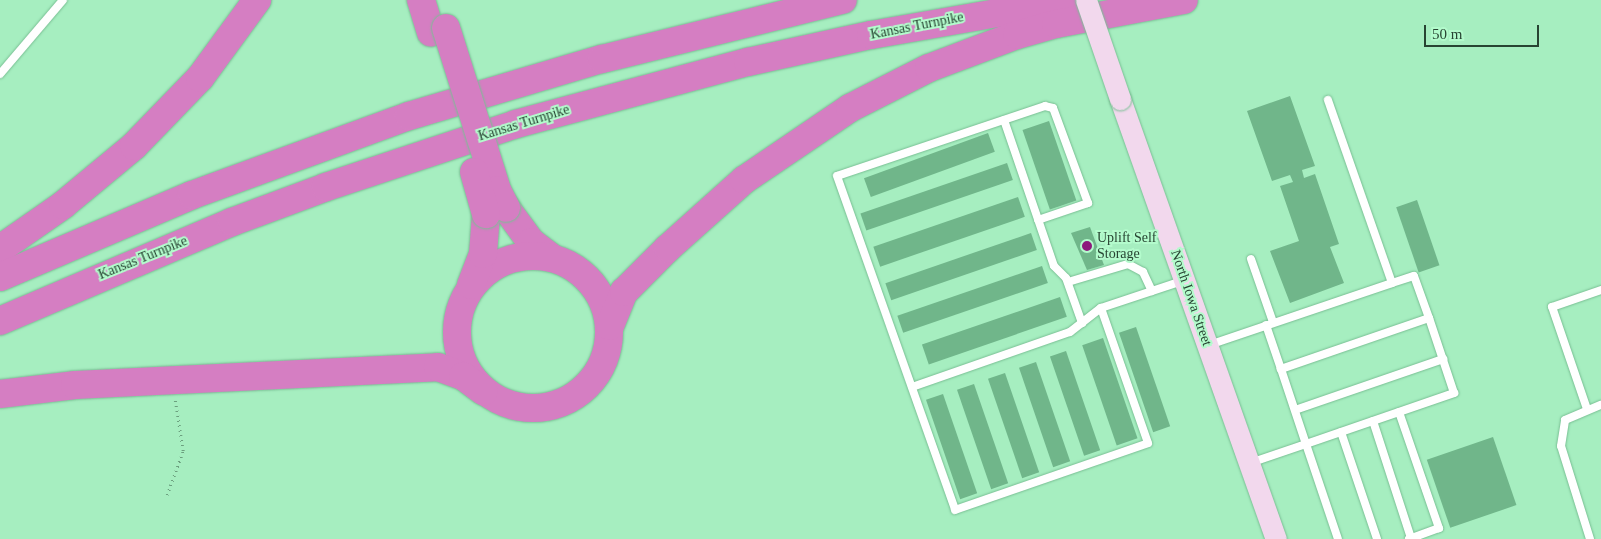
<!DOCTYPE html>
<html>
<head>
<meta charset="utf-8">
<style>
  body { margin:0 }
  #map { position:relative; width:1601px; height:539px; overflow:hidden; background:#a6eec0; font-family:Georgia,serif }
  div>[style] { position:absolute }
  [style*='--x'] { left:calc(var(--x)*1px); top:calc(var(--y)*1px); width:calc(var(--w)*1px); rotate:calc(var(--a)*1deg) }
  .building>* { inset:0; background:#70b68a; transform-origin:0 0 }
  .path>* { height:2.5px; margin-top:-1.25px; transform-origin:0; background:repeating-linear-gradient(90deg,#6b9f7e 0 1px,transparent 0 5px) }
  .roads { filter:drop-shadow(0 0 1px #79bf93) drop-shadow(0 0 1px #79bf93) }
  .lane>* { height:8px; margin:-4px; padding:0 4px; transform-origin:4px; border-radius:4px; background:#fff }
  .secondary>* { height:21px; margin:-10.5px; padding:0 10.5px; transform-origin:10.5px; border-radius:10.5px; background:#f2d8ed }
  .highway>* { height:28px; margin:-14px; padding:0 14px; transform-origin:14px; border-radius:14px; background:#d57ec2 }
  .highway>.ring { margin:-14px; padding:0; box-sizing:content-box; background:none; border:28px solid #d57ec2; border-radius:50% }
  .bridges { filter:drop-shadow(0 0 1px #79bf93) drop-shadow(0 0 1px #79bf93) }
  .secondary-bridge>* { height:21px; margin:-10.5px; padding:0 10.5px; transform-origin:10.5px; border-radius:10.5px; background:#f2d8ed }
  .highway-bridge>* { height:28px; margin:-14px; padding:0 14px; transform-origin:14px; border-radius:14px; background:#d57ec2 }
  .dots>* { width:14px; height:14px; translate:-50% -50%; box-sizing:border-box; border:2px solid #b3fbcc; border-radius:50% }
  span { translate:-50% -50%; white-space:nowrap; text-align:center; line-height:1.15; -webkit-text-stroke:4px #b3fbcc; paint-order:stroke }
  .street-label { font-size:14px; color:#274432 }
  .poi-label { font-size:14px; color:#274432 }
  .left { translate:0 -50%; text-align:left }
  .scale { position:absolute; left:1424px; top:25px; width:115px; height:22px; box-sizing:border-box; border:2px solid #274432; border-top:0; padding-left:6px; font-size:15px; line-height:18px; white-space:nowrap; color:#274432; -webkit-text-stroke:4px #b3fbcc; paint-order:stroke }
</style>
</head>
<body>
<div id="map">
  <div class="building">
    <div style="clip-path:polygon(1290px 96px,1315px 166px,1302px 170px,1304px 178px,1315px 174px,1339px 244px,1330px 247px,1344px 283px,1290px 303px,1270px 251px,1299px 241px,1280px 186px,1293px 182px,1290px 175px,1272px 181px,1247px 111px)"></div>
    <div style="left:1049px;top:121px;width:84px;height:28px;rotate:71deg"></div>
    <div style="left:988px;top:133px;width:20px;height:132px;rotate:70deg"></div>
    <div style="left:1007px;top:163px;width:18px;height:155px;rotate:71deg"></div>
    <div style="left:1018px;top:197px;width:21px;height:153px;rotate:71deg"></div>
    <div style="left:1417px;top:200px;width:69px;height:22px;rotate:71deg"></div>
    <div style="clip-path:polygon(1090px 227px,1104px 265px,1087px 270px,1071px 233px)"></div>
    <div style="left:1031px;top:233px;width:18px;height:154px;rotate:71deg"></div>
    <div style="left:1042px;top:266px;width:18px;height:153px;rotate:71deg"></div>
    <div style="left:1060px;top:297px;width:21px;height:146px;rotate:71deg"></div>
    <div style="left:1136px;top:327px;width:105px;height:18px;rotate:71deg"></div>
    <div style="left:1103px;top:338px;width:106px;height:22px;rotate:71deg"></div>
    <div style="left:1066px;top:351px;width:105px;height:17px;rotate:71deg"></div>
    <div style="left:1036px;top:362px;width:105px;height:18px;rotate:71deg"></div>
    <div style="left:1005px;top:373px;width:105px;height:18px;rotate:71deg"></div>
    <div style="left:974px;top:384px;width:105px;height:18px;rotate:71deg"></div>
    <div style="left:943px;top:394px;width:105px;height:18px;rotate:71deg"></div>
    <div style="left:1493px;top:437px;width:72px;height:70px;rotate:71deg"></div>
  </div>
  <div class="path">
    <div style="--x:167;--y:495;--w:47;--a:-70"></div>
    <div style="--x:183;--y:451;--w:52;--a:-98.9"></div>
  </div>
  <div class="roads">
    <div class="lane">
      <div style="--x:0;--y:74;--w:97;--a:-49.6"></div>
      <div style="--x:1004;--y:120;--w:154;--a:71.1"></div>
      <div style="--x:1054;--y:266;--w:17;--a:45"></div>
      <div style="--x:1066;--y:278;--w:48;--a:70.4"></div>
      <div style="--x:1038;--y:220;--w:53;--a:-18.8"></div>
      <div style="--x:1088;--y:203;--w:101;--a:-110.2"></div>
      <div style="--x:1053;--y:108;--w:8;--a:-166"></div>
      <div style="--x:1045;--y:106;--w:219;--a:161.4"></div>
      <div style="--x:837;--y:176;--w:354;--a:70.5"></div>
      <div style="--x:955;--y:510;--w:204;--a:-19.1"></div>
      <div style="--x:1148;--y:443;--w:143;--a:-109.2"></div>
      <div style="--x:1251;--y:259;--w:67;--a:70.8"></div>
      <div style="--x:1068;--y:282;--w:63;--a:-16.7"></div>
      <div style="--x:1128;--y:264;--w:17;--a:28"></div>
      <div style="--x:1143;--y:272;--w:21;--a:65"></div>
      <div style="--x:1392;--y:283;--w:23;--a:-18"></div>
      <div style="--x:1414;--y:276;--w:45;--a:70.3"></div>
      <div style="--x:1266;--y:325;--w:46;--a:71.2"></div>
      <div style="--x:1209;--y:345;--w:193;--a:-18.7"></div>
      <div style="--x:1392;--y:283;--w:194;--a:-109.3"></div>
      <div style="--x:912;--y:387;--w:167;--a:-19.2"></div>
      <div style="--x:1070;--y:332;--w:39;--a:-38"></div>
      <div style="--x:1101;--y:308;--w:85;--a:-18.4"></div>
      <div style="--x:1587;--y:409;--w:108;--a:-108.9"></div>
      <div style="--x:1552;--y:307;--w:52;--a:-19.1"></div>
      <div style="--x:1295;--y:410;--w:157;--a:-19"></div>
      <div style="--x:1399;--y:412;--w:123;--a:71"></div>
      <div style="--x:1439;--y:528;--w:32;--a:160"></div>
      <div style="--x:1373;--y:421;--w:123;--a:72"></div>
      <div style="--x:1341;--y:432;--w:113;--a:71.4"></div>
      <div style="--x:1250;--y:463;--w:59;--a:-18.7"></div>
      <div style="--x:1306;--y:444;--w:157;--a:-19"></div>
      <div style="--x:1454;--y:393;--w:79;--a:-108.4"></div>
      <div style="--x:1429;--y:318;--w:157;--a:161"></div>
      <div style="--x:1281;--y:369;--w:79;--a:71.6"></div>
      <div style="--x:1306;--y:444;--w:100;--a:71.4"></div>
      <div style="--x:1590;--y:539;--w:97;--a:-107.3"></div>
      <div style="--x:1561;--y:446;--w:26;--a:-81"></div>
      <div style="--x:1565;--y:420;--w:39;--a:-23"></div>
    </div>
    <div class="secondary">
      <div style="--x:1120;--y:99;--w:467;--a:70.5"></div>
    </div>
    <div class="highway">
      <div style="--x:421;--y:0;--w:34;--a:73"></div>
      <div style="--x:506;--y:208;--w:42;--a:53.7"></div>
      <div style="--x:531;--y:242;--w:26;--a:37"></div>
      <div style="--x:0;--y:249;--w:77;--a:-34.9"></div>
      <div style="--x:63;--y:205;--w:92;--a:-39.7"></div>
      <div style="--x:134;--y:146;--w:95;--a:-45.9"></div>
      <div style="--x:200;--y:78;--w:97;--a:-53.8"></div>
      <div class="ring" style="left:457px;top:256px;width:124px;height:124px"></div>
      <div style="--x:0;--y:277;--w:209;--a:-23.1"></div>
      <div style="--x:192;--y:195;--w:231;--a:-20"></div>
      <div style="--x:409;--y:116;--w:201;--a:-16.5"></div>
      <div style="--x:602;--y:59;--w:248;--a:-13.8"></div>
      <div style="--x:471;--y:285;--w:33;--a:-69"></div>
      <div style="--x:483;--y:254;--w:40;--a:-85.7"></div>
      <div style="--x:0;--y:321;--w:252;--a:-23.1"></div>
      <div style="--x:232;--y:222;--w:100;--a:-20.4"></div>
      <div style="--x:326;--y:187;--w:200;--a:-18.3"></div>
      <div style="--x:516;--y:124;--w:240;--a:-15"></div>
      <div style="--x:748;--y:62;--w:126;--a:-12.4"></div>
      <div style="--x:871;--y:35;--w:203;--a:-9.9"></div>
      <div style="--x:610;--y:326;--w:37;--a:-68"></div>
      <div style="--x:624;--y:292;--w:62;--a:-45"></div>
      <div style="--x:668;--y:248;--w:102;--a:-41.8"></div>
      <div style="--x:744;--y:180;--w:128;--a:-34.2"></div>
      <div style="--x:850;--y:108;--w:89;--a:-26.9"></div>
      <div style="--x:929;--y:68;--w:94;--a:-20.6"></div>
      <div style="--x:1017;--y:35;--w:41;--a:-15.8"></div>
      <div style="--x:1056;--y:24;--w:130;--a:-10.6"></div>
      <div style="--x:0;--y:394;--w:76;--a:-6.8"></div>
      <div style="--x:75;--y:385;--w:363;--a:-2.8"></div>
      <div style="--x:438;--y:367;--w:27;--a:20"></div>
      <div style="--x:463;--y:376;--w:26;--a:37"></div>
    </div>
  </div>
  <div class="bridges">
    <div class="secondary-bridge">
      <div style="--x:1086;--y:0;--w:105;--a:71"></div>
    </div>
    <div class="highway-bridge">
      <div style="--x:446;--y:28;--w:170;--a:72.5"></div>
      <div style="--x:497;--y:190;--w:20;--a:63"></div>
      <div style="--x:474;--y:172;--w:44;--a:74.1"></div>
    </div>
  </div>
  <div class="dots">
    <div style="left:1087px;top:246px;background:#8d1a7c"></div>
  </div>
  <div class="street-label">
    <span style="left:917px;top:26px;rotate:-11deg">Kansas Turnpike</span>
    <span style="left:524px;top:123px;rotate:-17deg">Kansas Turnpike</span>
    <span style="left:143px;top:258px;rotate:-22deg">Kansas Turnpike</span>
    <span style="left:1191px;top:298px;rotate:71deg">North Iowa Street</span>
  </div>
  <div class="poi-label">
    <span class="left" style="left:1097px;top:246px">Uplift Self<br>Storage</span>
  </div>
  <div class="scale">50 m</div>
</div>
</body>
</html>
